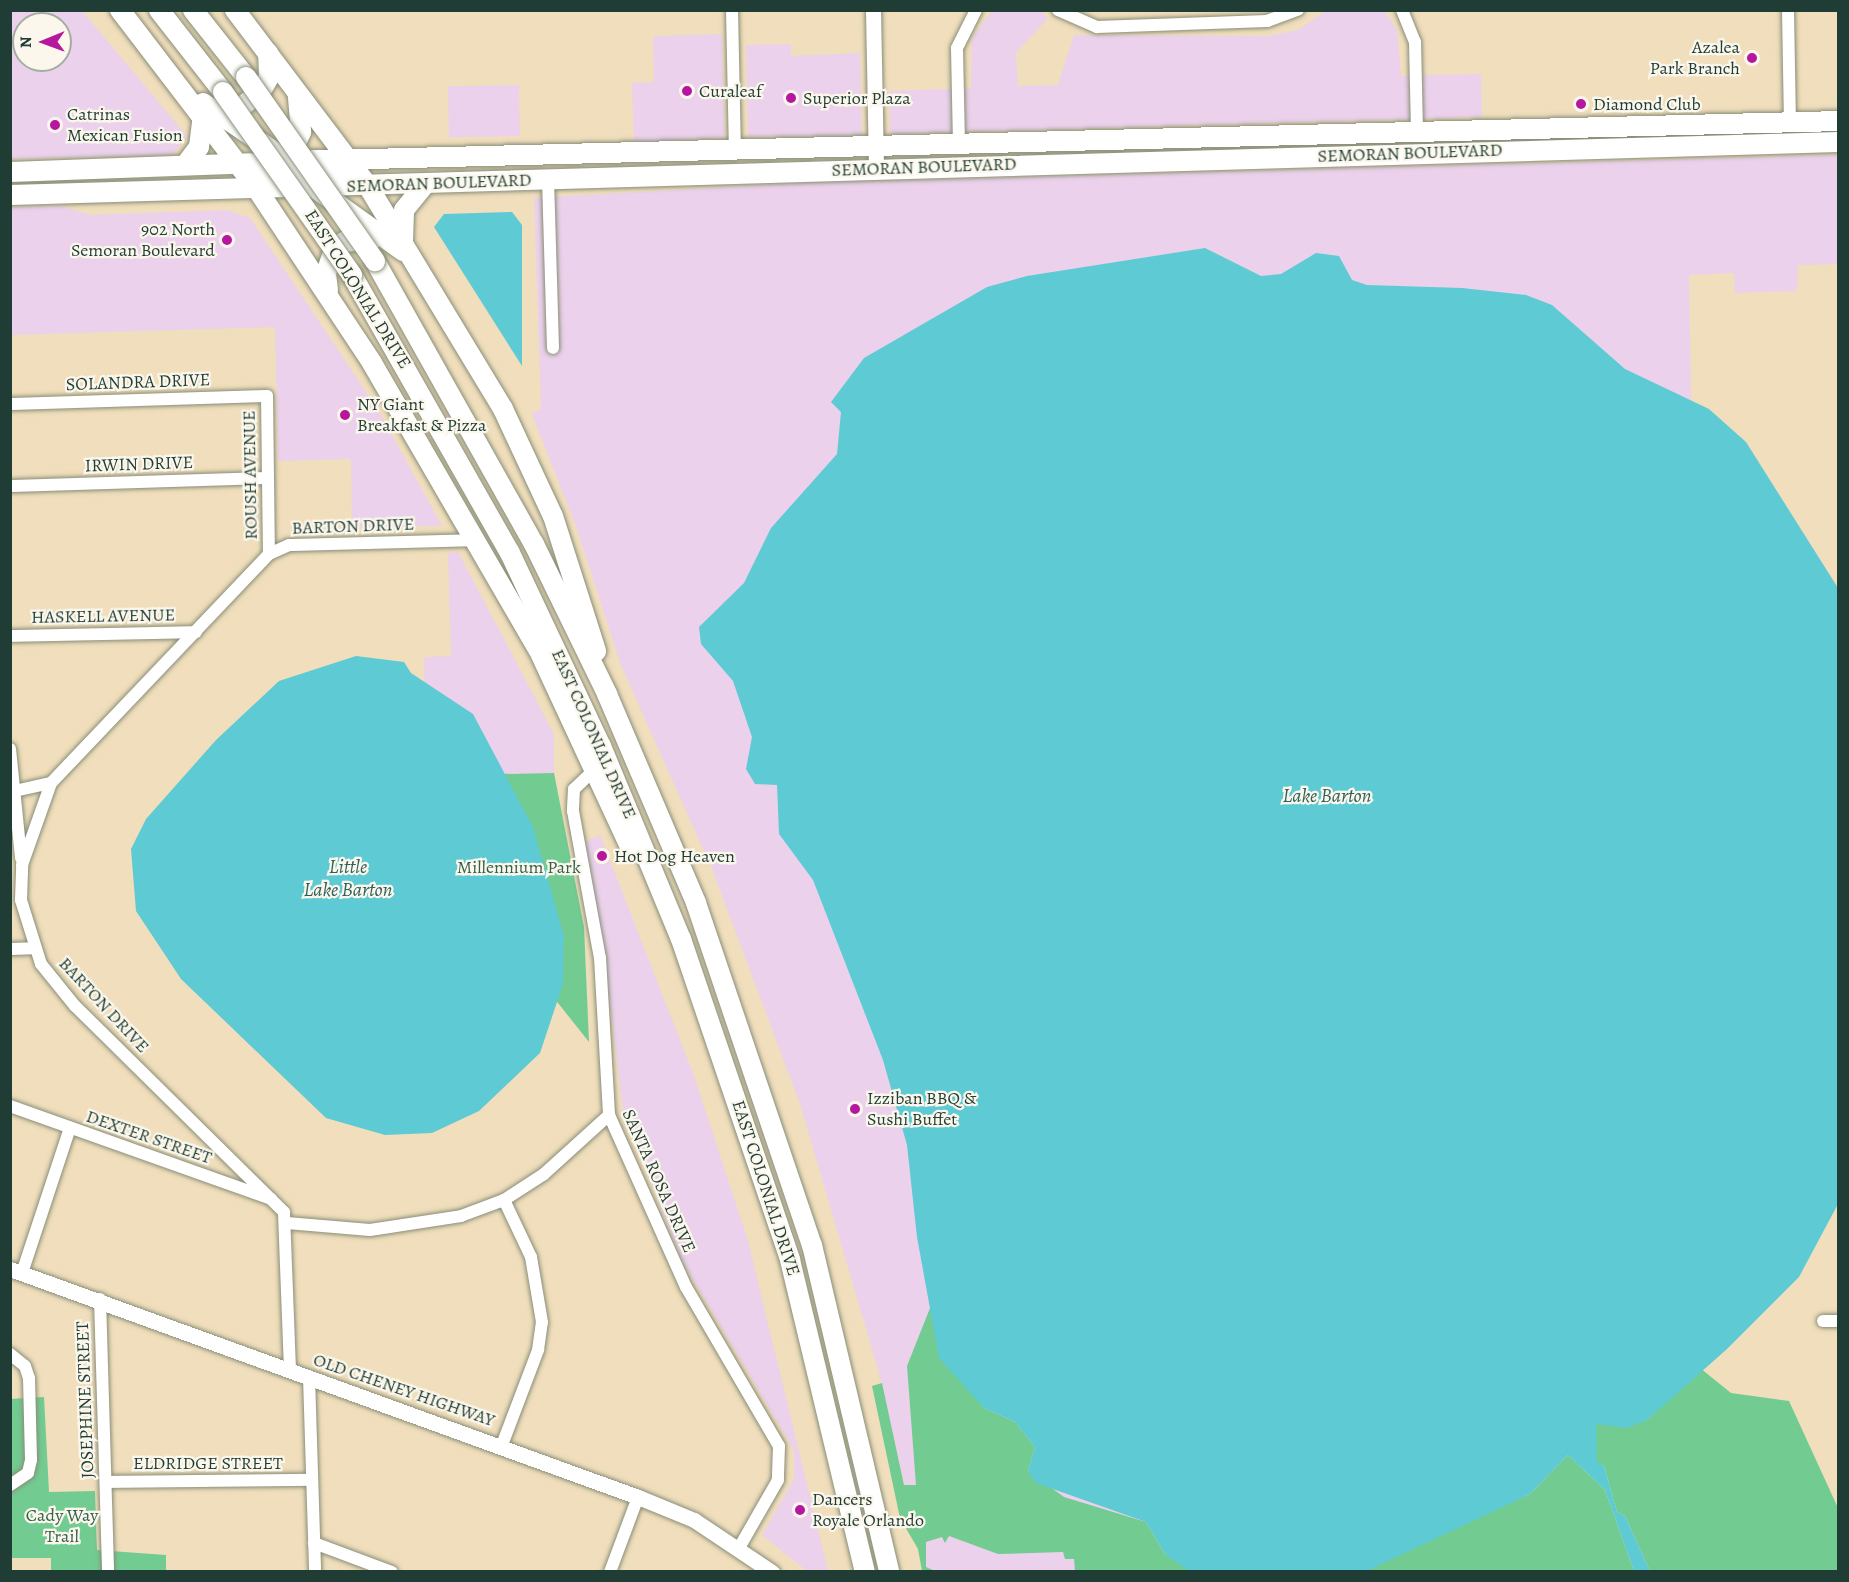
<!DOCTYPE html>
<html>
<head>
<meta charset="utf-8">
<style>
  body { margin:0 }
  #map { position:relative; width:1849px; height:1582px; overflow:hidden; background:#f0debc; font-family:Alegreya,serif }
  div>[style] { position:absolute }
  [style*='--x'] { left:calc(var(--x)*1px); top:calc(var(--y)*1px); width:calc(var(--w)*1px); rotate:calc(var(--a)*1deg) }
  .built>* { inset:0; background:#ebd1eb; transform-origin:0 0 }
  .green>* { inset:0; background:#72cb91 }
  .water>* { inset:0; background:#5ecad4 }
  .roads { filter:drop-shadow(0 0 2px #888e78) drop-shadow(0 0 2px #888e78) }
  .minor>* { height:12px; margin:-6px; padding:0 6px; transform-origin:6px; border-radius:6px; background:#fff }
  .tertiary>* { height:15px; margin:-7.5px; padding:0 7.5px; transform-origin:7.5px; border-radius:7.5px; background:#fff }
  .primary>* { height:20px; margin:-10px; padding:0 10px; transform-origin:10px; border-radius:10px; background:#fff }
  .trunk>* { height:20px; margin:-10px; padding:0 10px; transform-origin:10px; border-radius:10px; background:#fff }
  .bridges { filter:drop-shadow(0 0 2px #888e78) drop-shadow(0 0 2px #888e78) }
  .trunk-bridge>* { height:20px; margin:-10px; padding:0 10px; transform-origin:10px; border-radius:10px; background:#fff }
  .dots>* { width:16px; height:16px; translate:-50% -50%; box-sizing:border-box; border:3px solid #fbf7ec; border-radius:50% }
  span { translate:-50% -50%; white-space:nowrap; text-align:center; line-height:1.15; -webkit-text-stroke:4.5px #fbf7ec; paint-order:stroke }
  .poi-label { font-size:18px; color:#1f3d34 }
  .right { translate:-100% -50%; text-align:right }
  .left { translate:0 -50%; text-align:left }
  .street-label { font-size:18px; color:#1f3d34 }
  .park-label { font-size:18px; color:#34604b }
  .water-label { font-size:20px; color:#2f605c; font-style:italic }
  .frame { position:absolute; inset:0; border:12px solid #1f3d34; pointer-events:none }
  .north { position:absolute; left:12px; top:12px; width:60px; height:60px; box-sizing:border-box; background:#fbf7ec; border:2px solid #a3ada2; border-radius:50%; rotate:269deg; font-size:16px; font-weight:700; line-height:24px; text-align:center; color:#1f3d34 }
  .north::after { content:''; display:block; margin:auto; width:21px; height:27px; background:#b5179e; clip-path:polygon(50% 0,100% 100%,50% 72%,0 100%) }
</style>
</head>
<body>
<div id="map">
  <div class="built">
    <div style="clip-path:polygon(1384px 10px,1397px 30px,1401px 76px,1481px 74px,1482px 117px,890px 134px,889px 91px,971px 88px,972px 38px,992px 11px,1041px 11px,1048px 18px,1016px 53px,1018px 86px,1058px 85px,1074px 35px,1268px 36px,1298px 30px,1326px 11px)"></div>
    <div style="clip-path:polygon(evenodd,10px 11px,82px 11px,187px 136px,173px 155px,11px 159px,10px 11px,24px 24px,60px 24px,60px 60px,24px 60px,24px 24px)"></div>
    <div style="clip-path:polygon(722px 34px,725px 138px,634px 142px,632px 83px,654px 82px,653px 36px)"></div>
    <div style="clip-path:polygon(791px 44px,791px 56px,860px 53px,862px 135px,748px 137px,746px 45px)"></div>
    <div style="left:519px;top:85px;width:51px;height:71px;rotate:89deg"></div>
    <div style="clip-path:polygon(1838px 155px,1838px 264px,1798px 265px,1797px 291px,1735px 293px,1734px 273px,1689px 275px,1697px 739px,1126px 1571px,924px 1571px,879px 1373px,800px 1104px,712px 869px,620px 663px,577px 529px,532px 414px,541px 408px,534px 198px,794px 183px)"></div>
    <div style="clip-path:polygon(62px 206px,90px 215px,227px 210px,250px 218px,380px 413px,442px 526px,352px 527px,351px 459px,278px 461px,275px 327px,11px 335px,11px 207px)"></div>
    <div style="clip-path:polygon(458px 552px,554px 734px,554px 773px,426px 776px,424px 657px,451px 656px,448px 553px)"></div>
    <div style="clip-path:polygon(600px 835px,694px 1076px,748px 1241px,828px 1571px,807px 1571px,762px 1535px,794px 1479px,794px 1450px,682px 1261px,623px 1111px,603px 946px,583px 843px)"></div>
  </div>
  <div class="green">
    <div style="clip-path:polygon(554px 773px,584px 927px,589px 1042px,469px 891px,453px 775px)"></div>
    <div style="clip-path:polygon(932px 1303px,984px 1408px,1015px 1422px,1035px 1447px,1028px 1471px,1064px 1497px,1146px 1522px,1165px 1554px,1199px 1569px,1226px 1571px,1075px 1571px,1074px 1559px,1065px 1559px,1063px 1552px,998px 1554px,949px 1536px,945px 1543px,942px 1537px,926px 1542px,926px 1567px,935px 1571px,922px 1571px,918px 1549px,900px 1518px,872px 1386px,882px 1383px,904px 1485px,916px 1485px,907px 1366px)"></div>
    <div style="clip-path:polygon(1700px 1368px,1731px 1393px,1789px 1401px,1838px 1508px,1838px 1571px,1650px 1571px,1625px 1516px,1617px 1512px,1604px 1466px,1597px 1463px,1593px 1433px,1596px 1423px,1647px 1420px)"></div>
    <div style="clip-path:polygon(44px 1397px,49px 1492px,95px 1491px,97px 1550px,166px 1555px,166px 1571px,51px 1571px,51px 1558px,11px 1558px,10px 1399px)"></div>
    <div style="clip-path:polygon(1568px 1455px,1605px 1490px,1634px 1571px,1355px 1572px,1530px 1494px)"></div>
  </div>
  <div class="water">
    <div style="clip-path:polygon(512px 212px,522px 225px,522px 366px,434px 227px,444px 214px)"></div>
    <div style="clip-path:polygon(1205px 248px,1261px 276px,1281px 274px,1316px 253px,1339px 256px,1352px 280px,1367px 285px,1462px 288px,1526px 295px,1552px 305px,1625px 369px,1709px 409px,1746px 442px,1838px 588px,1838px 1204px,1799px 1277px,1727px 1349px,1647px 1420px,1627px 1428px,1596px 1424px,1597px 1462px,1604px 1466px,1617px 1512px,1625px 1516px,1650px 1571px,1634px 1571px,1605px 1490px,1568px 1455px,1530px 1494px,1367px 1571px,1189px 1571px,1165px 1554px,1146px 1522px,1036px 1483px,1028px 1471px,1035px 1447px,1015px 1422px,984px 1408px,939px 1358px,917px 1237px,907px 1145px,883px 1060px,813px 880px,779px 834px,777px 785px,755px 784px,746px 769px,752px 737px,733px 681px,701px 644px,699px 627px,744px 583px,771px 528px,837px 454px,841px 412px,831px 402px,864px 358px,987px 287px,1027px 276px)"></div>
    <div style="clip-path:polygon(356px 656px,404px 662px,411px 673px,473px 714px,533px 827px,564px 936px,563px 984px,540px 1053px,479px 1111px,432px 1133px,385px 1135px,326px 1118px,181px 979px,136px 911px,131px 849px,146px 819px,216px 740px,279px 681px)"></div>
  </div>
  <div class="roads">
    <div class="minor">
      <div style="--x:732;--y:10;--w:140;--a:88.8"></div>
      <div style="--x:1058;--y:10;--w:43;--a:23.6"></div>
      <div style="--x:1097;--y:27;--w:170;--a:-2"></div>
      <div style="--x:1267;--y:21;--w:33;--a:-20"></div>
      <div style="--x:1402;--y:10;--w:35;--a:68"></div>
      <div style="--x:1415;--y:42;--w:89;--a:88.7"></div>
      <div style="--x:1788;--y:10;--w:112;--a:89"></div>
      <div style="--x:959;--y:144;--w:96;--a:-91.2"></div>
      <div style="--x:957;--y:48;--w:42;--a:-63.4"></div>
      <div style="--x:548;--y:179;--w:169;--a:88.3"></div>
      <div style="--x:10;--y:404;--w:257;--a:-1.8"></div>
      <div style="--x:267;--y:396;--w:158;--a:89.3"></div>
      <div style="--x:10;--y:486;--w:258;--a:-1.8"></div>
      <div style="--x:10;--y:636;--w:186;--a:-1.2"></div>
      <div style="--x:10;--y:749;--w:110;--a:84.2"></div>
      <div style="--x:595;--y:769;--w:29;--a:136"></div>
      <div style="--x:574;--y:789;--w:22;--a:93"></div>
      <div style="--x:573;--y:811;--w:149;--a:79.6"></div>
      <div style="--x:600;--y:958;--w:157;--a:86.7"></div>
      <div style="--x:609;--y:1115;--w:188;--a:65.9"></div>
      <div style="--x:686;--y:1287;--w:184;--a:59.7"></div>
      <div style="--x:779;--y:1446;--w:34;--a:92"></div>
      <div style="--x:778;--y:1480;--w:76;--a:119.9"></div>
      <div style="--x:10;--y:792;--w:42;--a:-12.4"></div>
      <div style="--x:10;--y:949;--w:24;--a:-2"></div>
      <div style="--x:10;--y:1106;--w:277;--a:19.6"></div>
      <div style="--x:287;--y:1223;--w:83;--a:4.8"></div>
      <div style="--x:370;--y:1230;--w:92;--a:-8.7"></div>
      <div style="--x:461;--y:1216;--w:46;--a:-20.4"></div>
      <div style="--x:504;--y:1200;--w:48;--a:-33"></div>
      <div style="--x:544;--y:1174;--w:88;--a:-42.2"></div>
      <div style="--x:22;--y:1273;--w:153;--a:-71.7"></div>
      <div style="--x:100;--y:1299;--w:273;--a:88.3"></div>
      <div style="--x:1823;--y:1321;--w:15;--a:0"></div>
      <div style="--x:10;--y:1354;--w:19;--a:39"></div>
      <div style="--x:25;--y:1366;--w:13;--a:72"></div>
      <div style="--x:29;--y:1378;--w:82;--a:88.6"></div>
      <div style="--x:31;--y:1460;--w:13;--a:103"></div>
      <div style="--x:28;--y:1473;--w:22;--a:146"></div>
      <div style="--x:290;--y:1370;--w:158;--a:-92.2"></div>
      <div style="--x:284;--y:1212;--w:293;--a:-135.4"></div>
      <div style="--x:75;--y:1006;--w:54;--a:-129"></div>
      <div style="--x:41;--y:964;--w:67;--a:-107.4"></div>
      <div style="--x:21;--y:900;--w:35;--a:-88"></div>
      <div style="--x:22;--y:865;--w:87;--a:-70.5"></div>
      <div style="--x:51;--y:783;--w:316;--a:-46.4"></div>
      <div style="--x:269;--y:554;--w:22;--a:-24"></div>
      <div style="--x:289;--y:545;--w:185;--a:-1.5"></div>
      <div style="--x:309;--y:1377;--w:195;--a:88.2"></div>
      <div style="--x:502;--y:1445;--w:102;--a:-69.2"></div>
      <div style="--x:538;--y:1350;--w:28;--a:-82"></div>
      <div style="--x:542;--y:1322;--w:66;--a:-99.6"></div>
      <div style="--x:531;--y:1257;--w:63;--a:-115.3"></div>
      <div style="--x:106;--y:1482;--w:205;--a:-0.6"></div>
      <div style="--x:314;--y:1543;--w:83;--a:20.4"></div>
      <div style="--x:610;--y:1572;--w:80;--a:-69.5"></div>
    </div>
    <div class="tertiary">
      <div style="--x:873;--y:10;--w:158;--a:88.9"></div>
      <div style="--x:10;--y:1269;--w:668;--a:19.95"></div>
      <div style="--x:638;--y:1497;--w:61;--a:22.3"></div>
      <div style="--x:694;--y:1520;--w:94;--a:33.7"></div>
    </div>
    <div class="primary">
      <div style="--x:292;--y:161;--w:1547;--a:-1.48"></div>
      <div style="--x:10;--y:172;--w:241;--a:-2.1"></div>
      <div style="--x:10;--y:195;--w:1829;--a:-1.66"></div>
    </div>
    <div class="trunk">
      <div style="--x:120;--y:10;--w:225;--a:52.6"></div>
      <div style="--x:257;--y:189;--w:209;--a:56.5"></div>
      <div style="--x:372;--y:363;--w:337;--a:59.9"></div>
      <div style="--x:541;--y:655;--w:212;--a:65.1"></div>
      <div style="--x:159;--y:10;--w:104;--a:52"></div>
      <div style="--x:193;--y:10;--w:85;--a:51.7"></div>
      <div style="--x:235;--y:10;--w:221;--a:52.9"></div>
      <div style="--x:368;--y:186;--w:261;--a:58.8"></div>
      <div style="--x:503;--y:409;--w:118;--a:65"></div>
      <div style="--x:553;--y:516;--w:142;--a:72.3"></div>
      <div style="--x:203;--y:103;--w:103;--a:34.3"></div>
      <div style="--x:288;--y:161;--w:84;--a:17.4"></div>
      <div style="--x:219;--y:111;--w:21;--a:-8"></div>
      <div style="--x:240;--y:108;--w:27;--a:-39"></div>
      <div style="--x:261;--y:91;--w:16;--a:-60"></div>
      <div style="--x:269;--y:77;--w:24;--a:-92"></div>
      <div style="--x:289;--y:159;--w:30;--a:-66"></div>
      <div style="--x:301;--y:132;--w:36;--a:-95"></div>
      <div style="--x:237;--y:163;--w:82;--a:17.8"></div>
      <div style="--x:315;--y:188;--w:108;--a:35.6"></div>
      <div style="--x:186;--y:164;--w:21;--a:-53"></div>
      <div style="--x:199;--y:147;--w:33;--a:-83"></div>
      <div style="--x:403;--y:241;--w:31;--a:-88"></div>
      <div style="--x:404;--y:210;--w:33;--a:-51"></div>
      <div style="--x:375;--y:261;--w:325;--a:60.7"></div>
      <div style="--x:534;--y:544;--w:167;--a:64"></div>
      <div style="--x:607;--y:694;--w:227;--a:66.9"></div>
      <div style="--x:696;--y:903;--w:361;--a:71.3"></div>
      <div style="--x:812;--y:1245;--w:336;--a:76.7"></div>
      <div style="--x:352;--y:275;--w:320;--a:60.4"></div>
      <div style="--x:510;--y:553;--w:213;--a:64.8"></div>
      <div style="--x:601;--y:746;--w:209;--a:67.5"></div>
      <div style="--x:681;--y:939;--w:339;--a:71.2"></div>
      <div style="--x:790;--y:1260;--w:321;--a:76.5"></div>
      <div style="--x:328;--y:290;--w:17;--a:-97"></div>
      <div style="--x:326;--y:273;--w:24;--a:-71"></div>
      <div style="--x:334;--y:250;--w:13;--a:-39"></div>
      <div style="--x:344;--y:242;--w:29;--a:-6"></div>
    </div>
  </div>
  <div class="bridges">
    <div class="trunk-bridge">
      <div style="--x:246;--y:77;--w:225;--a:55"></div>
      <div style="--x:223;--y:92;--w:224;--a:54.8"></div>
    </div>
  </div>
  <div class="dots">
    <div style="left:1752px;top:58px;background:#b5179e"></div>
    <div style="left:687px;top:91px;background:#b5179e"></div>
    <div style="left:791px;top:98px;background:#b5179e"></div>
    <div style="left:1581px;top:104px;background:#b5179e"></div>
    <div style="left:55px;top:125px;background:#b5179e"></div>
    <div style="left:227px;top:240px;background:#b5179e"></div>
    <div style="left:345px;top:415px;background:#b5179e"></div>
    <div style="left:602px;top:856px;background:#b5179e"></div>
    <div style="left:855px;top:1109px;background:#b5179e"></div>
    <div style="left:800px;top:1510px;background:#b5179e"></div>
  </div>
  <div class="poi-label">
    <span class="right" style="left:1740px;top:58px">Azalea<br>Park Branch</span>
    <span class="left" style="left:699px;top:91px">Curaleaf</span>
    <span class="left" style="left:803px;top:98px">Superior Plaza</span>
    <span class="left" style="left:1593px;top:104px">Diamond Club</span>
    <span class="left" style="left:67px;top:125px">Catrinas<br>Mexican Fusion</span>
    <span class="right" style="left:215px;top:240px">902 North<br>Semoran Boulevard</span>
    <span class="left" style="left:357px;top:415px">NY Giant<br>Breakfast &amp; Pizza</span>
    <span class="left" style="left:614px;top:856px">Hot Dog Heaven</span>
    <span class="left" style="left:867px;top:1109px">Izziban BBQ &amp;<br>Sushi Buffet</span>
    <span class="left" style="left:812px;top:1510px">Dancers<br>Royale Orlando</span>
  </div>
  <div class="street-label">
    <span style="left:1410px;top:153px;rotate:-2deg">SEMORAN BOULEVARD</span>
    <span style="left:924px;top:167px;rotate:-2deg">SEMORAN BOULEVARD</span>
    <span style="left:439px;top:183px;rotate:-2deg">SEMORAN BOULEVARD</span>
    <span style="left:358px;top:289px;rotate:58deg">EAST COLONIAL DRIVE</span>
    <span style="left:138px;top:382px;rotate:-2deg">SOLANDRA DRIVE</span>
    <span style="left:139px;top:464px;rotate:-2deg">IRWIN DRIVE</span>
    <span style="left:250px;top:475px;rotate:-91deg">ROUSH AVENUE</span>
    <span style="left:353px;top:526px;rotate:-2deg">BARTON DRIVE</span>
    <span style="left:103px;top:616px;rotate:-1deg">HASKELL AVENUE</span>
    <span style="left:594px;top:734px;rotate:66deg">EAST COLONIAL DRIVE</span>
    <span style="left:104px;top:1005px;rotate:47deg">BARTON DRIVE</span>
    <span style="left:149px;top:1137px;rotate:19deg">DEXTER STREET</span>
    <span style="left:659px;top:1181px;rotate:66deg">SANTA ROSA DRIVE</span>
    <span style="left:766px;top:1188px;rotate:72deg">EAST COLONIAL DRIVE</span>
    <span style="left:404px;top:1390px;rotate:19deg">OLD CHENEY HIGHWAY</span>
    <span style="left:85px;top:1400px;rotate:-92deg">JOSEPHINE STREET</span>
    <span style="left:208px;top:1463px">ELDRIDGE STREET</span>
  </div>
  <div class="park-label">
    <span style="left:519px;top:867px">Millennium Park</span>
    <span style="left:62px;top:1526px">Cady Way<br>Trail</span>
  </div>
  <div class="water-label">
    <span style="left:1327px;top:795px">Lake Barton</span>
    <span style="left:348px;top:878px">Little<br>Lake Barton</span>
  </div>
  <div class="frame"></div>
  <div class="north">N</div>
</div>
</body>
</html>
